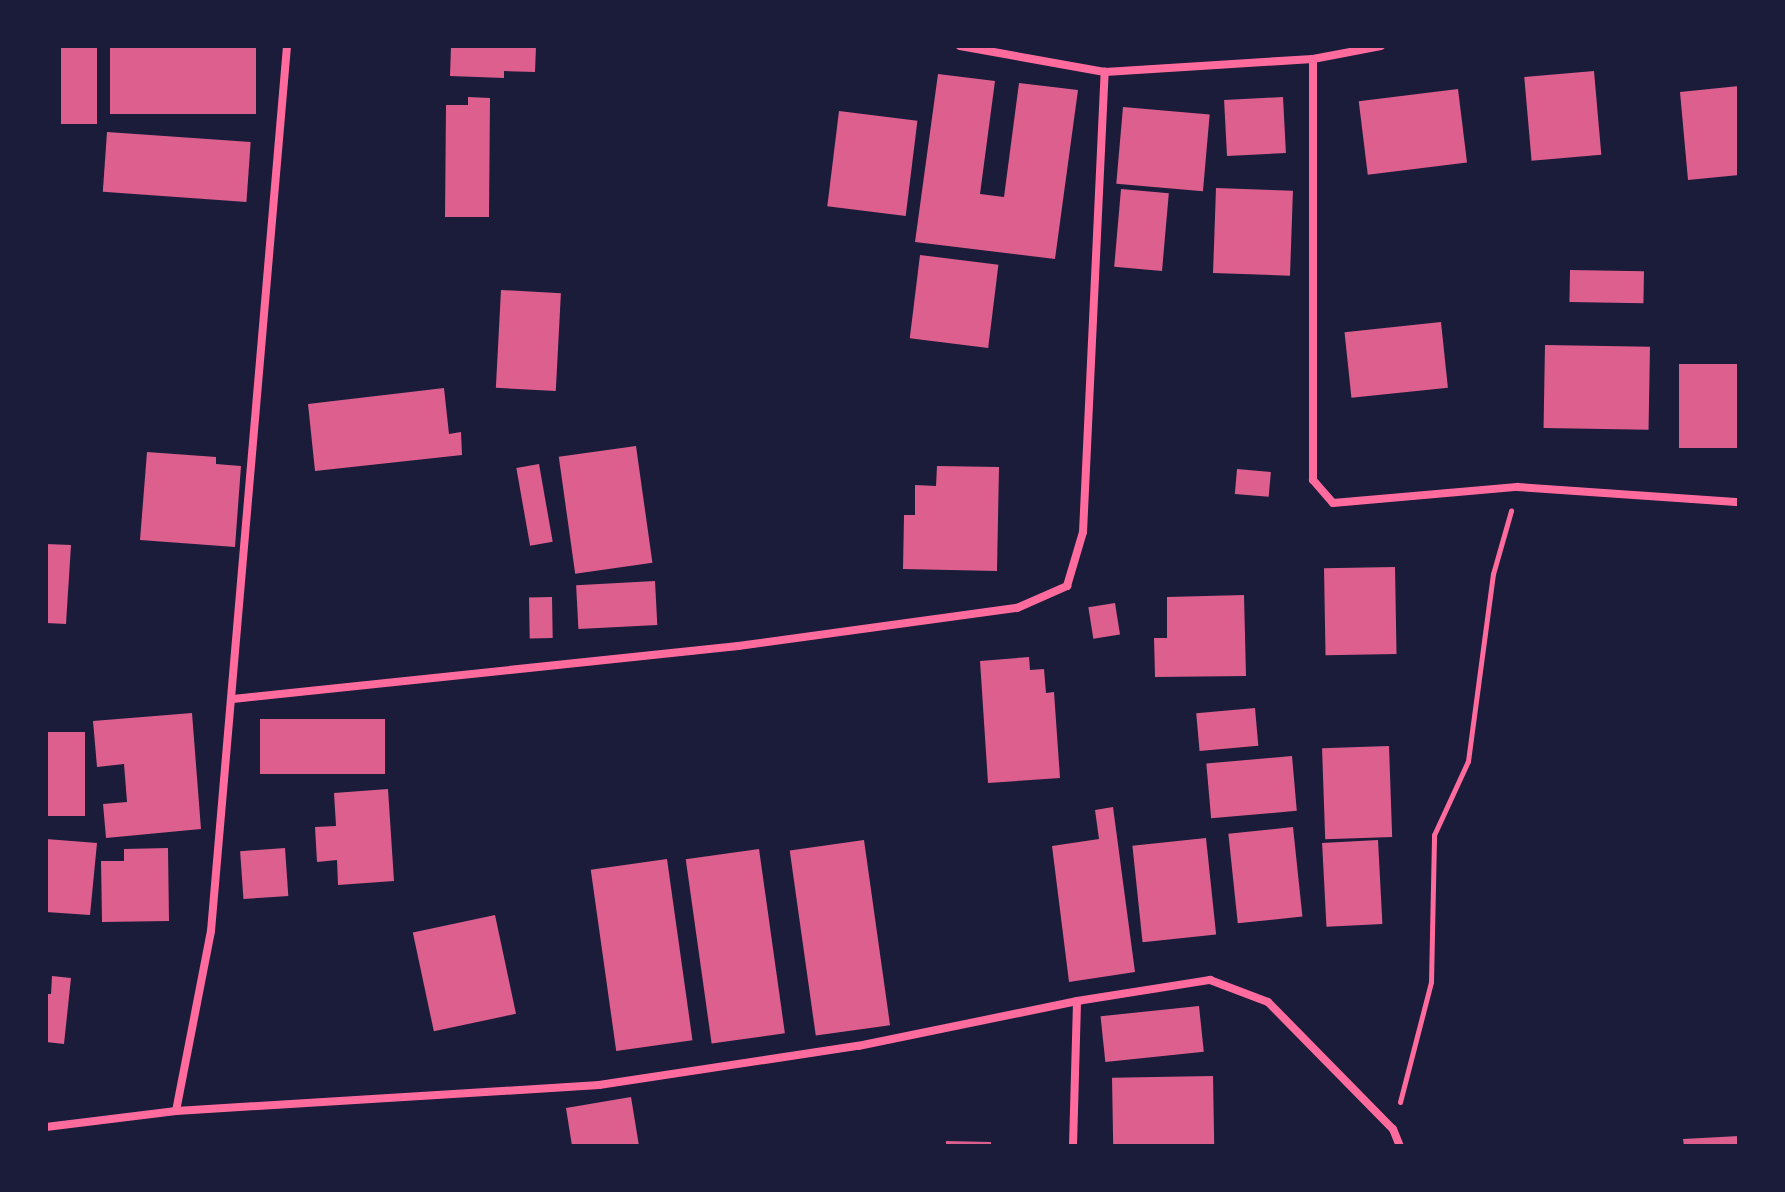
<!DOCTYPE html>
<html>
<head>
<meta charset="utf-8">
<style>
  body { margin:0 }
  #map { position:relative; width:1785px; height:1192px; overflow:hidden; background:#1b1b3a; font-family:Inter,sans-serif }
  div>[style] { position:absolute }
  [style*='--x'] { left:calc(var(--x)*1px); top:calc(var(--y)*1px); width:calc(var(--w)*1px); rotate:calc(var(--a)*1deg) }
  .building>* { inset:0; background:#dd5f8e; transform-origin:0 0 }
  .path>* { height:5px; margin:-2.5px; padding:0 2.5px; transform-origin:2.5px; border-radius:2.5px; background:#ff6b9d }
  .minor>* { height:8px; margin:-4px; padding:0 4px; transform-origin:4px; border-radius:4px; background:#ff6b9d }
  span { translate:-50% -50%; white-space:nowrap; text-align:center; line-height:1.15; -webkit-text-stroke:6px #1b1b3a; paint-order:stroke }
  .frame { position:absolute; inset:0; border:48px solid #1b1b3a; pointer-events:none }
</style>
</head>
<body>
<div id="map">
  <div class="building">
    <div style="left:61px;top:46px;width:36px;height:78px"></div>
    <div style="left:110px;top:46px;width:146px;height:68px"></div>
    <div style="clip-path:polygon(451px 46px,536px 46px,535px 72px,504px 71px,504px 78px,450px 76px)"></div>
    <div style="left:1594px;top:71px;width:84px;height:70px;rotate:85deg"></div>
    <div style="clip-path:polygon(938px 74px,995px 81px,980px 194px,1004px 197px,1019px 83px,1078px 90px,1055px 259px,915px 242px)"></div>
    <div style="clip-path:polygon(1739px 86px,1739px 175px,1688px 180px,1680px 92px)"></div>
    <div style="left:1458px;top:89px;width:74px;height:100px;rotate:83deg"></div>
    <div style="clip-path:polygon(468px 97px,490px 98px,489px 217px,445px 217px,446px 105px,468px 105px)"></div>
    <div style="left:1283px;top:97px;width:56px;height:59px;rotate:87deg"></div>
    <div style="left:1123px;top:107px;width:87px;height:77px;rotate:5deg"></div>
    <div style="left:839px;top:111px;width:79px;height:96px;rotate:7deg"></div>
    <div style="left:107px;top:132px;width:144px;height:60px;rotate:4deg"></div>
    <div style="left:1216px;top:188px;width:77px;height:85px;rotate:2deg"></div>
    <div style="left:1121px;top:189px;width:48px;height:78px;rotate:5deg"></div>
    <div style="left:920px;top:255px;width:79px;height:84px;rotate:7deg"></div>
    <div style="left:1570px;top:270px;width:74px;height:32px;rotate:1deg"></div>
    <div style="left:501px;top:290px;width:60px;height:98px;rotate:3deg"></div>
    <div style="left:1441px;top:322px;width:66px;height:97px;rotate:84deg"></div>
    <div style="left:1545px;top:345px;width:105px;height:83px;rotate:1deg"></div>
    <div style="left:1739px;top:364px;width:84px;height:60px;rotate:90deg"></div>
    <div style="clip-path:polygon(444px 388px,449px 434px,461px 432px,462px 455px,315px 471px,308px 404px)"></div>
    <div style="left:636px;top:446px;width:118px;height:78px;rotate:82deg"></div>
    <div style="clip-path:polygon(147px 452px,216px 457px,216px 464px,241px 466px,235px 547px,140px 540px)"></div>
    <div style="left:539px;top:464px;width:79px;height:23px;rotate:80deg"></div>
    <div style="clip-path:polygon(937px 466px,999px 467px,997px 571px,903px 569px,904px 515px,915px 515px,915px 485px,936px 486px)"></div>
    <div style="left:1237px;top:469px;width:34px;height:25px;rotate:5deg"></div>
    <div style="clip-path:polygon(46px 544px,71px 545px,66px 624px,46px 623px)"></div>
    <div style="left:1395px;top:567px;width:87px;height:71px;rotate:89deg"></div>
    <div style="left:655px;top:581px;width:44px;height:79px;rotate:87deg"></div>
    <div style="clip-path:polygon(1244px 595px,1246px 676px,1155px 677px,1154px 638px,1167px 638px,1167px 597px)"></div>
    <div style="left:552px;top:597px;width:41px;height:23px;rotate:89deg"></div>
    <div style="left:1115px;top:603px;width:32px;height:27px;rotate:81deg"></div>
    <div style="clip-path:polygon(1029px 657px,1030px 670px,1044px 669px,1046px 693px,1054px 692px,1060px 778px,988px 783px,980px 661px)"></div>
    <div style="left:1255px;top:708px;width:38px;height:59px;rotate:85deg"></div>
    <div style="clip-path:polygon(192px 713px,201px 829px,106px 838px,103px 804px,127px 802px,124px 764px,97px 767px,93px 721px)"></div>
    <div style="left:385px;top:719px;width:55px;height:125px;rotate:90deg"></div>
    <div style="left:46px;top:732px;width:39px;height:84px"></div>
    <div style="left:1389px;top:746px;width:91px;height:67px;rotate:88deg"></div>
    <div style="left:1292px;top:756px;width:55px;height:86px;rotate:85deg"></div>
    <div style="clip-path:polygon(388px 789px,394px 881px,338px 885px,337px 860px,317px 862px,315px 827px,336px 826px,334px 793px)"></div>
    <div style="clip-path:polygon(1113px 807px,1135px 972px,1069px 982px,1052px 846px,1099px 839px,1095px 810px)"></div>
    <div style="left:1293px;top:827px;width:90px;height:65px;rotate:84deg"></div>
    <div style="left:1206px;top:838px;width:97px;height:74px;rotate:84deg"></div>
    <div style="clip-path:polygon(46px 839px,97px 843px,90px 915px,46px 912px)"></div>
    <div style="left:864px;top:840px;width:187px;height:75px;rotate:82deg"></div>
    <div style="left:1378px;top:840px;width:84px;height:56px;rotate:87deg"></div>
    <div style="clip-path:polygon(168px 848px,169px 921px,102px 922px,101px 861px,124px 861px,124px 849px)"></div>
    <div style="left:285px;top:848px;width:48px;height:45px;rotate:86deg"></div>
    <div style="left:759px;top:849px;width:186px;height:74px;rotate:82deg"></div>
    <div style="left:667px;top:859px;width:183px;height:77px;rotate:82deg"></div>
    <div style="left:495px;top:915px;width:101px;height:84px;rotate:78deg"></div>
    <div style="clip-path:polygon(52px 976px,71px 978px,64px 1044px,46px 1042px,46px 994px,51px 994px)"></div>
    <div style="left:1199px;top:1006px;width:46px;height:99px;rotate:84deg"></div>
    <div style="left:1213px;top:1076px;width:70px;height:101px;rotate:89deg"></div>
    <div style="clip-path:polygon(631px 1097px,639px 1146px,572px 1146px,566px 1108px)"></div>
    <div style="clip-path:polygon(1739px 1136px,1739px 1146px,1684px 1146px,1683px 1139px)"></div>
    <div style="clip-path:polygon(946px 1141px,991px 1142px,991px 1146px,946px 1146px)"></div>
  </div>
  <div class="path">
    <div style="--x:1400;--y:1102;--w:124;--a:-75.5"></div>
    <div style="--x:1431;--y:982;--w:147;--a:-88.8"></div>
    <div style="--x:1434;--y:835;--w:81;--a:-65.3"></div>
    <div style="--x:1468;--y:761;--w:189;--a:-82.4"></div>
    <div style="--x:1493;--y:574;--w:66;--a:-74.1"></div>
  </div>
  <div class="minor">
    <div style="--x:960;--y:46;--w:147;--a:10.2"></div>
    <div style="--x:1105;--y:72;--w:208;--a:-3.6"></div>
    <div style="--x:1313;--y:59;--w:69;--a:-10.8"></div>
    <div style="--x:1313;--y:59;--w:421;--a:90"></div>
    <div style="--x:1313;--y:480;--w:30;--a:49"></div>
    <div style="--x:1333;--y:503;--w:185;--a:-5"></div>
    <div style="--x:1517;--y:487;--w:223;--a:3.9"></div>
    <div style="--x:233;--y:699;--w:508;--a:-5.99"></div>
    <div style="--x:738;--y:646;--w:282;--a:-7.8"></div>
    <div style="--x:1017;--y:608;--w:55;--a:-23.7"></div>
    <div style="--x:1067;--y:586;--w:56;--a:-73.5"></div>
    <div style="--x:1083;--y:532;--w:461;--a:-87.3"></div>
    <div style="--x:176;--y:1111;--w:183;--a:-79"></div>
    <div style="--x:211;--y:931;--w:888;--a:-85.09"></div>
    <div style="--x:46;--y:1127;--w:131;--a:-7"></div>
    <div style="--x:176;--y:1111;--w:424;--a:-3.5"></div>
    <div style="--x:599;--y:1085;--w:262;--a:-8.6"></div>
    <div style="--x:858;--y:1046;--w:224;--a:-11.6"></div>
    <div style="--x:1077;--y:1001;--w:135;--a:-9"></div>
    <div style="--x:1210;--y:980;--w:62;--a:20.8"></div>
    <div style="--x:1268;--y:1002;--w:178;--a:45.5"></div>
    <div style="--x:1393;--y:1129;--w:18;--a:68"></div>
    <div style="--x:1073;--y:1146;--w:145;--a:-88.4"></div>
  </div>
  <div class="frame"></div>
</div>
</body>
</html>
